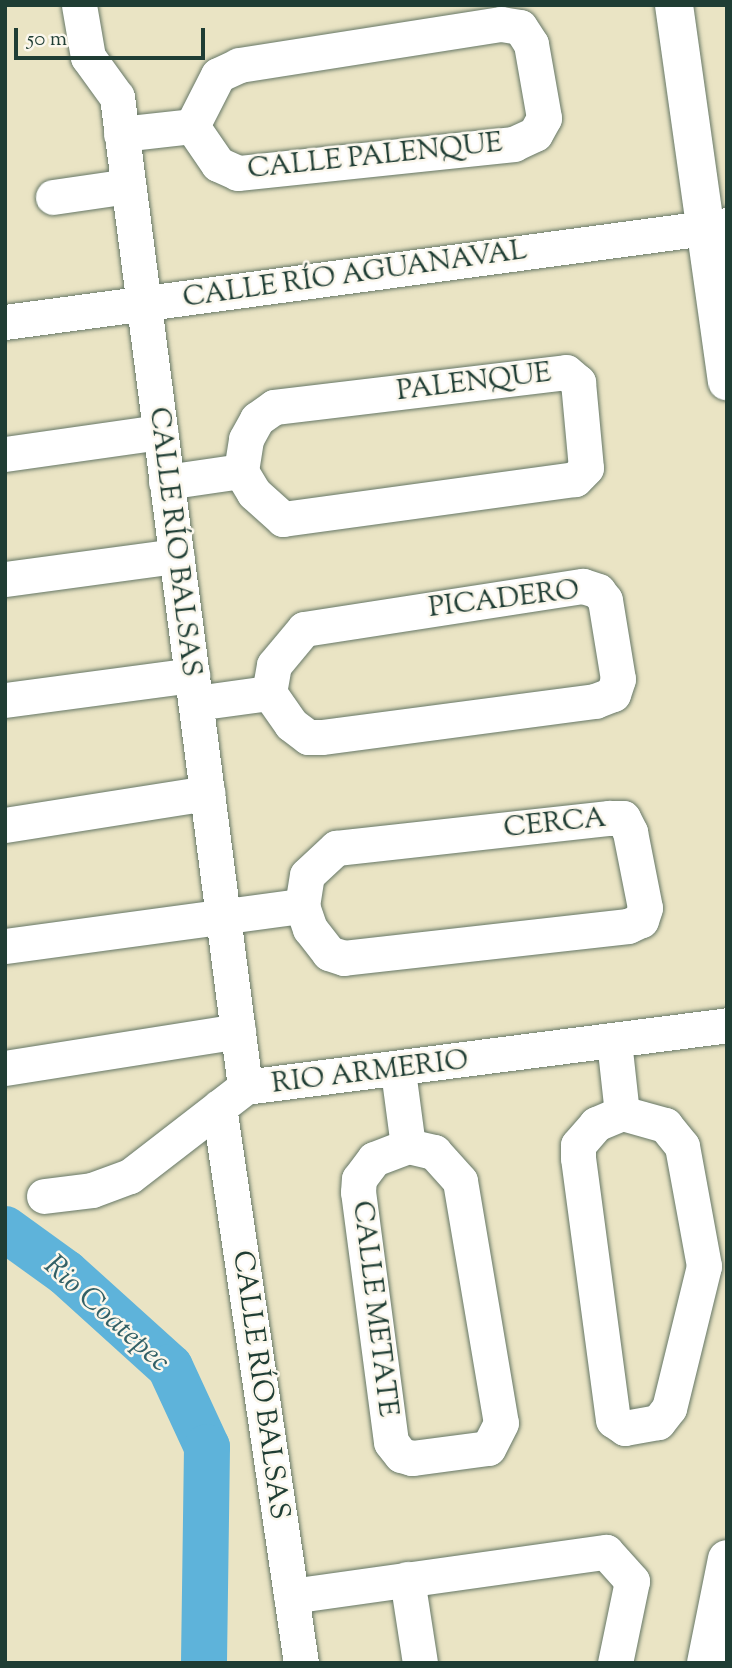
<!DOCTYPE html>
<html>
<head>
<meta charset="utf-8">
<style>
  body { margin:0 }
  #map { position:relative; width:732px; height:1668px; overflow:hidden; background:#eae4c4; font-family:"Sorts Mill Goudy",serif }
  div>[style] { position:absolute }
  [style*='--x'] { left:calc(var(--x)*1px); top:calc(var(--y)*1px); width:calc(var(--w)*1px); rotate:calc(var(--a)*1deg) }
  .river>* { height:46px; margin:-23px; padding:0 23px; transform-origin:23px; border-radius:23px; background:#5eb3da }
  .roads { filter:drop-shadow(0 0 2px #676) drop-shadow(0 0 2px #676) }
  .minor>* { height:35px; margin:-17.5px; padding:0 17.5px; transform-origin:17.5px; border-radius:17.5px; background:#fff }
  .major>* { height:38px; margin:-19px; padding:0 19px; transform-origin:19px; border-radius:19px; background:#fff }
  span { translate:-50% -50%; white-space:nowrap; text-align:center; line-height:1.15; -webkit-text-stroke:5px #fbf7ec; paint-order:stroke }
  .street-label { font-size:28px; color:#1f3d34 }
  .water-label { font-size:30px; color:#326066; font-style:italic }
  .frame { position:absolute; inset:0; border:7px solid #1f3d34; pointer-events:none }
  .scale { position:absolute; left:14px; top:28px; width:191px; height:32px; box-sizing:border-box; border:4px solid #1f3d34; border-top:0; padding-left:9px; font-size:21px; line-height:24px; white-space:nowrap; color:#1f3d34; -webkit-text-stroke:5px #fbf7ec; paint-order:stroke }
</style>
</head>
<body>
<div id="map">
  <div class="river">
    <div style="--x:5;--y:1229;--w:75;--a:35.8"></div>
    <div style="--x:66;--y:1273;--w:140;--a:42.1"></div>
    <div style="--x:170;--y:1367;--w:88;--a:65.2"></div>
    <div style="--x:207;--y:1447;--w:216;--a:90.8"></div>
  </div>
  <div class="roads">
    <div class="minor">
      <div style="--x:79;--y:5;--w:53;--a:80.2"></div>
      <div style="--x:88;--y:57;--w:49;--a:54.1"></div>
      <div style="--x:117;--y:97;--w:998;--a:82.63"></div>
      <div style="--x:501;--y:24;--w:19;--a:9"></div>
      <div style="--x:520;--y:27;--w:20;--a:57"></div>
      <div style="--x:531;--y:44;--w:75;--a:80"></div>
      <div style="--x:544;--y:118;--w:18;--a:119"></div>
      <div style="--x:535;--y:134;--w:23;--a:155"></div>
      <div style="--x:514;--y:144;--w:278;--a:174"></div>
      <div style="--x:238;--y:173;--w:22;--a:-156"></div>
      <div style="--x:218;--y:164;--w:46;--a:-124.4"></div>
      <div style="--x:192;--y:126;--w:57;--a:-63"></div>
      <div style="--x:218;--y:75;--w:23;--a:-25"></div>
      <div style="--x:239;--y:65;--w:265;--a:-8.9"></div>
      <div style="--x:121;--y:134;--w:71;--a:-6.4"></div>
      <div style="--x:53;--y:197;--w:76;--a:-8.3"></div>
      <div style="--x:5;--y:322;--w:728;--a:-7.65"></div>
      <div style="--x:566;--y:372;--w:16;--a:40"></div>
      <div style="--x:578;--y:382;--w:86;--a:84.7"></div>
      <div style="--x:586;--y:468;--w:16;--a:135"></div>
      <div style="--x:575;--y:479;--w:295;--a:172.2"></div>
      <div style="--x:283;--y:519;--w:39;--a:-138"></div>
      <div style="--x:254;--y:493;--w:26;--a:-121"></div>
      <div style="--x:241;--y:471;--w:32;--a:-81"></div>
      <div style="--x:246;--y:439;--w:23;--a:-61"></div>
      <div style="--x:257;--y:419;--w:21;--a:-35"></div>
      <div style="--x:274;--y:407;--w:294;--a:-6.8"></div>
      <div style="--x:5;--y:454;--w:157;--a:-8.1"></div>
      <div style="--x:166;--y:482;--w:76;--a:-8.3"></div>
      <div style="--x:5;--y:579;--w:173;--a:-7.7"></div>
      <div style="--x:583;--y:586;--w:16;--a:18"></div>
      <div style="--x:598;--y:591;--w:11;--a:52"></div>
      <div style="--x:605;--y:600;--w:80;--a:80.7"></div>
      <div style="--x:618;--y:679;--w:16;--a:108"></div>
      <div style="--x:613;--y:694;--w:19;--a:159"></div>
      <div style="--x:595;--y:701;--w:276;--a:172.5"></div>
      <div style="--x:321;--y:737;--w:13;--a:180"></div>
      <div style="--x:308;--y:737;--w:21;--a:-143"></div>
      <div style="--x:291;--y:724;--w:38;--a:-125"></div>
      <div style="--x:269;--y:693;--w:28;--a:-80"></div>
      <div style="--x:274;--y:665;--w:47;--a:-50.2"></div>
      <div style="--x:304;--y:629;--w:282;--a:-8.8"></div>
      <div style="--x:5;--y:700;--w:189;--a:-7.6"></div>
      <div style="--x:196;--y:703;--w:74;--a:-7.8"></div>
      <div style="--x:609;--y:818;--w:14;--a:0"></div>
      <div style="--x:623;--y:818;--w:16;--a:63"></div>
      <div style="--x:630;--y:832;--w:77;--a:78.8"></div>
      <div style="--x:645;--y:908;--w:13;--a:108"></div>
      <div style="--x:641;--y:920;--w:14;--a:155"></div>
      <div style="--x:628;--y:926;--w:286;--a:173.6"></div>
      <div style="--x:344;--y:958;--w:16;--a:-162"></div>
      <div style="--x:329;--y:953;--w:31;--a:-128"></div>
      <div style="--x:310;--y:929;--w:24;--a:-109"></div>
      <div style="--x:302;--y:906;--w:31;--a:-81"></div>
      <div style="--x:307;--y:875;--w:40;--a:-43"></div>
      <div style="--x:336;--y:848;--w:275;--a:-6.3"></div>
      <div style="--x:5;--y:825;--w:205;--a:-9"></div>
      <div style="--x:5;--y:946;--w:300;--a:-7.7"></div>
      <div style="--x:614;--y:1041;--w:72;--a:83.7"></div>
      <div style="--x:5;--y:1068;--w:236;--a:-9"></div>
      <div style="--x:398;--y:1071;--w:76;--a:82.4"></div>
      <div style="--x:219;--y:1107;--w:562;--a:81.61"></div>
      <div style="--x:622;--y:1113;--w:45;--a:15.6"></div>
      <div style="--x:665;--y:1125;--w:27;--a:51"></div>
      <div style="--x:682;--y:1146;--w:122;--a:79.6"></div>
      <div style="--x:704;--y:1266;--w:146;--a:103.8"></div>
      <div style="--x:669;--y:1408;--w:18;--a:128"></div>
      <div style="--x:658;--y:1422;--w:34;--a:170"></div>
      <div style="--x:625;--y:1428;--w:14;--a:-146"></div>
      <div style="--x:613;--y:1420;--w:264;--a:-97.6"></div>
      <div style="--x:578;--y:1158;--w:13;--a:-90"></div>
      <div style="--x:578;--y:1145;--w:28;--a:-49"></div>
      <div style="--x:596;--y:1124;--w:28;--a:-23"></div>
      <div style="--x:408;--y:1146;--w:27;--a:13"></div>
      <div style="--x:434;--y:1152;--w:39;--a:48"></div>
      <div style="--x:460;--y:1181;--w:245;--a:80.4"></div>
      <div style="--x:501;--y:1423;--w:28;--a:117"></div>
      <div style="--x:488;--y:1448;--w:77;--a:172.5"></div>
      <div style="--x:412;--y:1458;--w:11;--a:-165"></div>
      <div style="--x:401;--y:1455;--w:16;--a:-128"></div>
      <div style="--x:391;--y:1442;--w:252;--a:-97.5"></div>
      <div style="--x:358;--y:1192;--w:13;--a:-86"></div>
      <div style="--x:359;--y:1179;--w:25;--a:-53"></div>
      <div style="--x:374;--y:1159;--w:36;--a:-21"></div>
      <div style="--x:44;--y:1196;--w:48;--a:-7.1"></div>
      <div style="--x:92;--y:1190;--w:40;--a:-20.2"></div>
      <div style="--x:130;--y:1176;--w:145;--a:-37.7"></div>
      <div style="--x:245;--y:1087;--w:486;--a:-7.3"></div>
      <div style="--x:407;--y:1579;--w:85;--a:81.2"></div>
      <div style="--x:291;--y:1596;--w:318;--a:-8"></div>
      <div style="--x:606;--y:1552;--w:39;--a:48"></div>
      <div style="--x:632;--y:1581;--w:84;--a:101.7"></div>
    </div>
    <div class="major">
      <div style="--x:674;--y:5;--w:380;--a:82"></div>
      <div style="--x:706;--y:1663;--w:106;--a:-78.6"></div>
    </div>
  </div>
  <div class="street-label">
    <span style="left:375px;top:157px;rotate:-6deg">CALLE PALENQUE</span>
    <span style="left:355px;top:275px;rotate:-8deg">CALLE RÍO AGUANAVAL</span>
    <span style="left:474px;top:383px;rotate:-7deg">PALENQUE</span>
    <span style="left:174px;top:542px;rotate:83deg">CALLE RÍO BALSAS</span>
    <span style="left:504px;top:600px;rotate:-7deg">PICADERO</span>
    <span style="left:555px;top:824px;rotate:-6deg">CERCA</span>
    <span style="left:370px;top:1073px;rotate:-7deg">RIO ARMERIO</span>
    <span style="left:374px;top:1309px;rotate:83deg">CALLE METATE</span>
    <span style="left:260px;top:1385px;rotate:82deg">CALLE RÍO BALSAS</span>
  </div>
  <div class="water-label">
    <span style="left:106px;top:1315px;rotate:42deg">Rio Coatepec</span>
  </div>
  <div class="frame"></div>
  <div class="scale">50 m</div>
</div>
</body>
</html>
